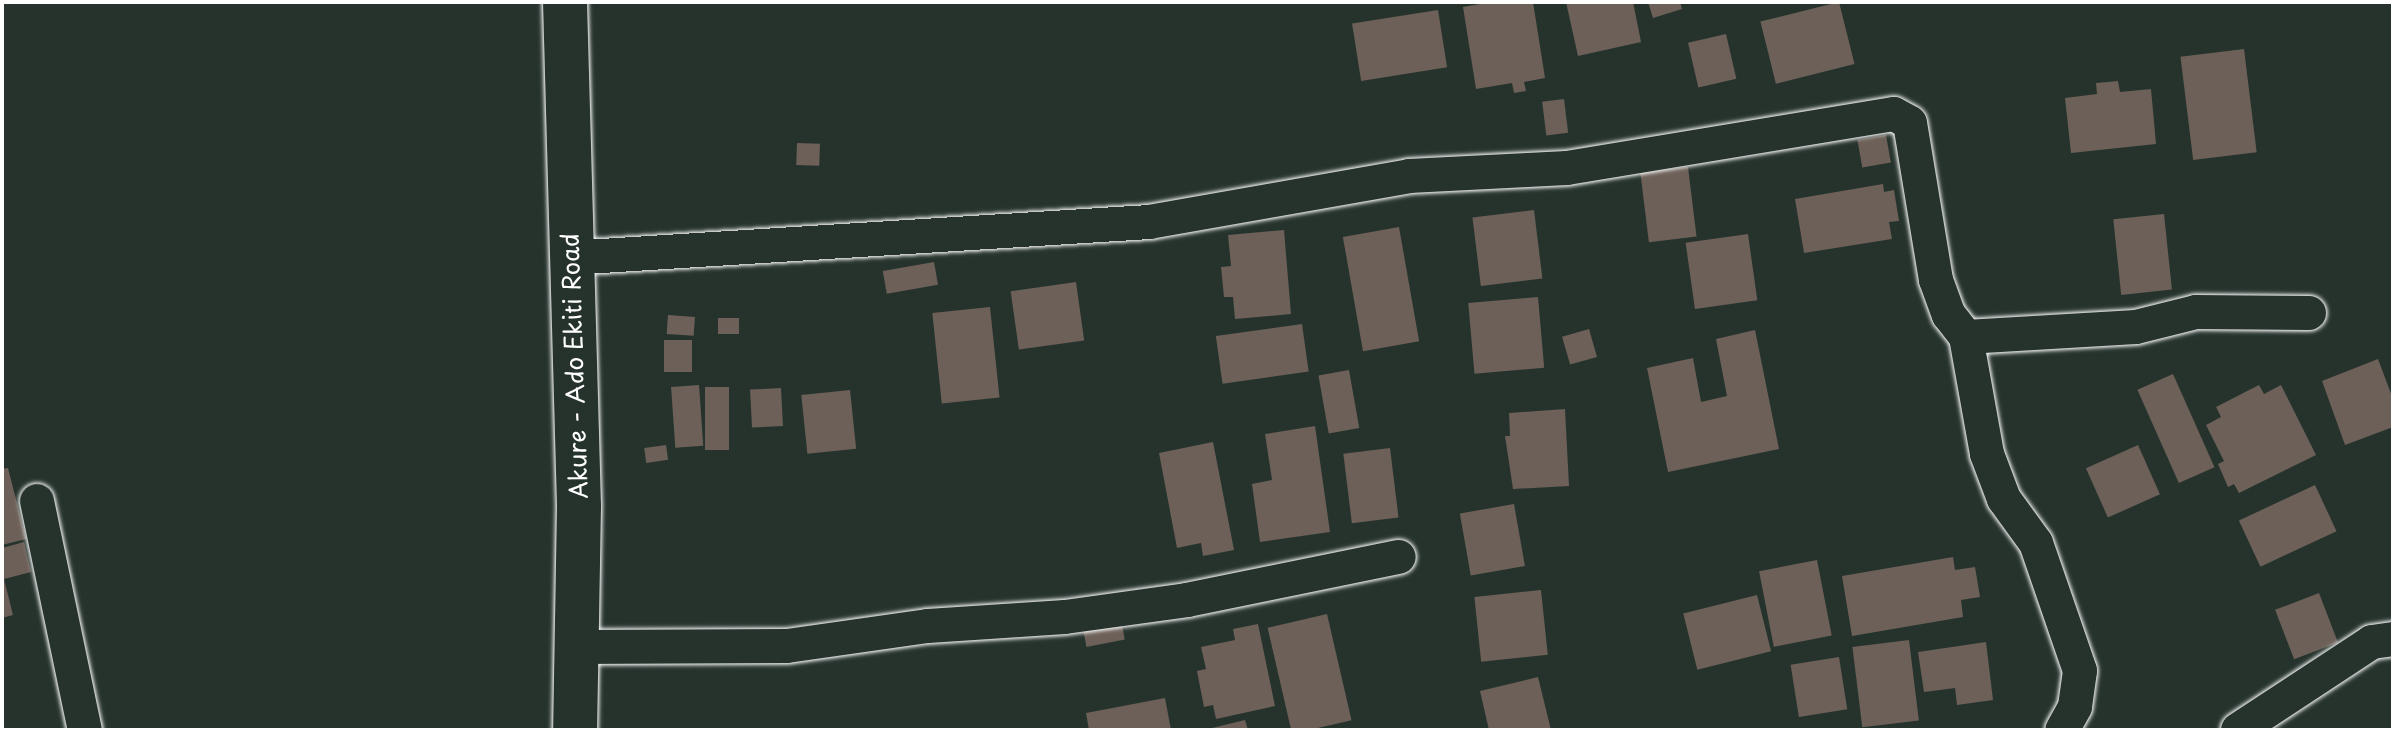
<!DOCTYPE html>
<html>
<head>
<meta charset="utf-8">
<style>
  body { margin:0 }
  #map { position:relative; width:2395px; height:732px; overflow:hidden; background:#26332d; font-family:"Playpen Sans",sans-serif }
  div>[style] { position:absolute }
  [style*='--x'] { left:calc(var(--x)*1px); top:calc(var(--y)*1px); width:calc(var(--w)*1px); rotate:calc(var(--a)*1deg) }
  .building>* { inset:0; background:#6c6058; transform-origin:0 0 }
  .roads { filter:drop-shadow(0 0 2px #fff) drop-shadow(0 0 2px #fff) }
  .street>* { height:34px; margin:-17px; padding:0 17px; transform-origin:17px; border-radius:17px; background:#26332d }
  .primary>* { height:44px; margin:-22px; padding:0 22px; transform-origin:22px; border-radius:22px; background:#26332d }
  span { translate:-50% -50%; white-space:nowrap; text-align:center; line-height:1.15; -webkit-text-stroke:7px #26332d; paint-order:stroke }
  .street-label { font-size:24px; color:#fff }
  .frame { position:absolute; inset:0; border:4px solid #fff; pointer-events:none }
</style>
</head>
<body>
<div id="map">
  <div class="building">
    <div style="clip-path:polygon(1491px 2px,1533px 2px,1545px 78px,1524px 82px,1526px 91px,1514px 93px,1512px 83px,1476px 89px,1463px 7px)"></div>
    <div style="clip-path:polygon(1566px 2px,1633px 2px,1641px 42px,1578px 56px)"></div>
    <div style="clip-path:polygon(1648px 2px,1680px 2px,1682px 9px,1653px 18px)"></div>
    <div style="left:1839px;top:2px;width:64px;height:81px;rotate:76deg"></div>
    <div style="left:1438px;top:10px;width:58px;height:87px;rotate:81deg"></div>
    <div style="left:1726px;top:34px;width:46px;height:39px;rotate:77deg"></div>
    <div style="left:2244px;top:49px;width:104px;height:64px;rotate:83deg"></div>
    <div style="clip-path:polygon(2118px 81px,2120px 92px,2151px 89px,2156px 144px,2071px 153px,2065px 98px,2097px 94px,2096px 83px)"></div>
    <div style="left:1564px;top:99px;width:34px;height:22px;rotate:83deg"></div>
    <div style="left:1886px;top:135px;width:28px;height:29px;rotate:80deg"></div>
    <div style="left:797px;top:143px;width:23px;height:22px;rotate:2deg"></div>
    <div style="left:1688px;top:167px;width:70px;height:48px;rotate:83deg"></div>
    <div style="clip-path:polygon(1883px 184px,1884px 192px,1894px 190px,1899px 221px,1889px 222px,1892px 239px,1804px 253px,1795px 199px)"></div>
    <div style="left:1534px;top:210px;width:69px;height:62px;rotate:83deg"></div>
    <div style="left:2164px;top:214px;width:76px;height:51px;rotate:84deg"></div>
    <div style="left:1399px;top:227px;width:116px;height:57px;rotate:80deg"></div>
    <div style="clip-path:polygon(1284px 230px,1291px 314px,1235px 319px,1233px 297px,1224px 297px,1221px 267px,1231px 266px,1228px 235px)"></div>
    <div style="left:1748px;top:234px;width:67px;height:63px;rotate:82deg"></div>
    <div style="left:934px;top:262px;width:23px;height:52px;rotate:80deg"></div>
    <div style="left:1076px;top:282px;width:59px;height:66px;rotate:82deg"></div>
    <div style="left:1538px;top:297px;width:71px;height:70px;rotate:85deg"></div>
    <div style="left:990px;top:307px;width:91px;height:58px;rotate:84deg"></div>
    <div style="left:668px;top:315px;width:27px;height:19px;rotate:4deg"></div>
    <div style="left:718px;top:318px;width:21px;height:16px"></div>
    <div style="left:1302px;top:324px;width:48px;height:87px;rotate:82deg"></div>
    <div style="left:1589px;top:329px;width:29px;height:28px;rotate:74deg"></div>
    <div style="clip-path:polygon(1755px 330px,1779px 449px,1668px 472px,1647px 368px,1693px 358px,1701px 402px,1727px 396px,1716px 339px)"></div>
    <div style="left:664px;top:340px;width:28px;height:32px"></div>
    <div style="clip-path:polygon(2378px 359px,2393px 399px,2393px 427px,2345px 445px,2322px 381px)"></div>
    <div style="left:1349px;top:370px;width:59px;height:31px;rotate:80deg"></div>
    <div style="left:2173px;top:374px;width:102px;height:39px;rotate:66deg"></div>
    <div style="left:699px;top:385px;width:61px;height:28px;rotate:86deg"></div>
    <div style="clip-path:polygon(2259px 385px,2264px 394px,2281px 385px,2316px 455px,2239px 493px,2234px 484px,2228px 487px,2218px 464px,2224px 461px,2206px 425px,2221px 417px,2216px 407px)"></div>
    <div style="left:705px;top:387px;width:24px;height:63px"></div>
    <div style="left:781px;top:388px;width:38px;height:31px;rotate:87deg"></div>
    <div style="left:850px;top:390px;width:59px;height:49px;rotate:84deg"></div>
    <div style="clip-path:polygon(1565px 409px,1569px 486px,1513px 489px,1505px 436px,1510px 436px,1509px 413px)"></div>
    <div style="clip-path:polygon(1315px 426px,1330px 532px,1260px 542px,1252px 484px,1272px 480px,1265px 434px)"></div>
    <div style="clip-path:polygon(1213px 442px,1234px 550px,1203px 556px,1201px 543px,1177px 548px,1159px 453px)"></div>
    <div style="left:666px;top:445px;width:15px;height:22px;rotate:82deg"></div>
    <div style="left:2138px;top:445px;width:54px;height:57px;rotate:66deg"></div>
    <div style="left:1390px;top:448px;width:70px;height:47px;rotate:83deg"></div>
    <div style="clip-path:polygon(8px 468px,26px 539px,2px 545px,2px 469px)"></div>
    <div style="left:2315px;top:485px;width:51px;height:84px;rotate:65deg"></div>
    <div style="left:1514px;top:504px;width:63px;height:55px;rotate:80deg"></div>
    <div style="clip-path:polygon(24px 542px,31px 572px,4px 579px,13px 615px,2px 618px,2px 548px)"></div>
    <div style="clip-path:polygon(1953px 557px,1955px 570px,1975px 567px,1980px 597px,1961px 600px,1963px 617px,1852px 636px,1842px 576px)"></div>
    <div style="left:1817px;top:560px;width:77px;height:59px;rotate:79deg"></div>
    <div style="left:1541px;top:590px;width:65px;height:67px;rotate:84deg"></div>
    <div style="left:2319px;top:593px;width:53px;height:47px;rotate:69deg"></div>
    <div style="left:1757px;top:595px;width:58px;height:76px;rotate:76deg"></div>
    <div style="left:1327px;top:614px;width:109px;height:61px;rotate:77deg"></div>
    <div style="left:1120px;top:615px;width:25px;height:39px;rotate:79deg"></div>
    <div style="clip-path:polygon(1258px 624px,1275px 706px,1216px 719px,1213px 705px,1204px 707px,1197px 671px,1206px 669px,1201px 647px,1235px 640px,1233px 629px)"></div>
    <div style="left:1909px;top:640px;width:81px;height:57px;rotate:83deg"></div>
    <div style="clip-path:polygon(1986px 642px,1993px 700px,1957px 705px,1955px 688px,1924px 692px,1918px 652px)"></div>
    <div style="left:1839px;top:657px;width:53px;height:49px;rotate:81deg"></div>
    <div style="clip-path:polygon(1538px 677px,1551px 730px,1489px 730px,1480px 691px)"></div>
    <div style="clip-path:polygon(1165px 698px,1171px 730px,1089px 730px,1086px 713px)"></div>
    <div style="clip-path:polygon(1245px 720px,1248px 730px,1208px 730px,1208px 729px)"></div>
  </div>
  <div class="roads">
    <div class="street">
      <div style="--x:569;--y:258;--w:581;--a:-3.55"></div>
      <div style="--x:1149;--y:222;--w:264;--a:-10"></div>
      <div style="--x:1409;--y:176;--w:158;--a:-2.9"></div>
      <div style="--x:1567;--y:168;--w:331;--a:-9.4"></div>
      <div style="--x:1894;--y:114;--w:18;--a:29"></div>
      <div style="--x:1910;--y:123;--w:159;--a:80.6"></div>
      <div style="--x:1936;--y:280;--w:37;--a:70"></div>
      <div style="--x:1949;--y:315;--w:28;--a:52"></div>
      <div style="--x:1966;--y:337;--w:119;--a:79.8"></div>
      <div style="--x:1987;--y:454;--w:48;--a:69.3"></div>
      <div style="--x:2004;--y:499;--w:54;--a:54"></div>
      <div style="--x:2036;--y:543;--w:135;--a:71"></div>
      <div style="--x:2080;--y:671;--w:36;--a:98"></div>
      <div style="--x:2075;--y:707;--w:26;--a:119"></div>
      <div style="--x:1966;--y:337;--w:170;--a:-3.4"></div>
      <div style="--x:2136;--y:327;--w:62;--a:-14"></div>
      <div style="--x:2196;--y:312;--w:113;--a:0.5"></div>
      <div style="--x:37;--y:501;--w:234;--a:78.2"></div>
      <div style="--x:577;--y:647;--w:210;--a:-0.3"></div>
      <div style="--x:787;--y:646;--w:142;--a:-8.1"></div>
      <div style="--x:928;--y:626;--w:137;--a:-3.8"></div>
      <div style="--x:1065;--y:617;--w:123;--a:-7.9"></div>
      <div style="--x:1187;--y:600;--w:216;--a:-11.5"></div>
      <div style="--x:2238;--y:730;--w:160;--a:-33.3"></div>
      <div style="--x:2372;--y:642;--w:21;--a:-8"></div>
    </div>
    <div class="primary">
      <div style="--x:565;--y:2;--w:504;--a:88.41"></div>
      <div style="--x:579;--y:506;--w:224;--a:91"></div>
    </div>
  </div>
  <div class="street-label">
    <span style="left:574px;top:366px;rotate:-92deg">Akure - Ado Ekiti Road</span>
  </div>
  <div class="frame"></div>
</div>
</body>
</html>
